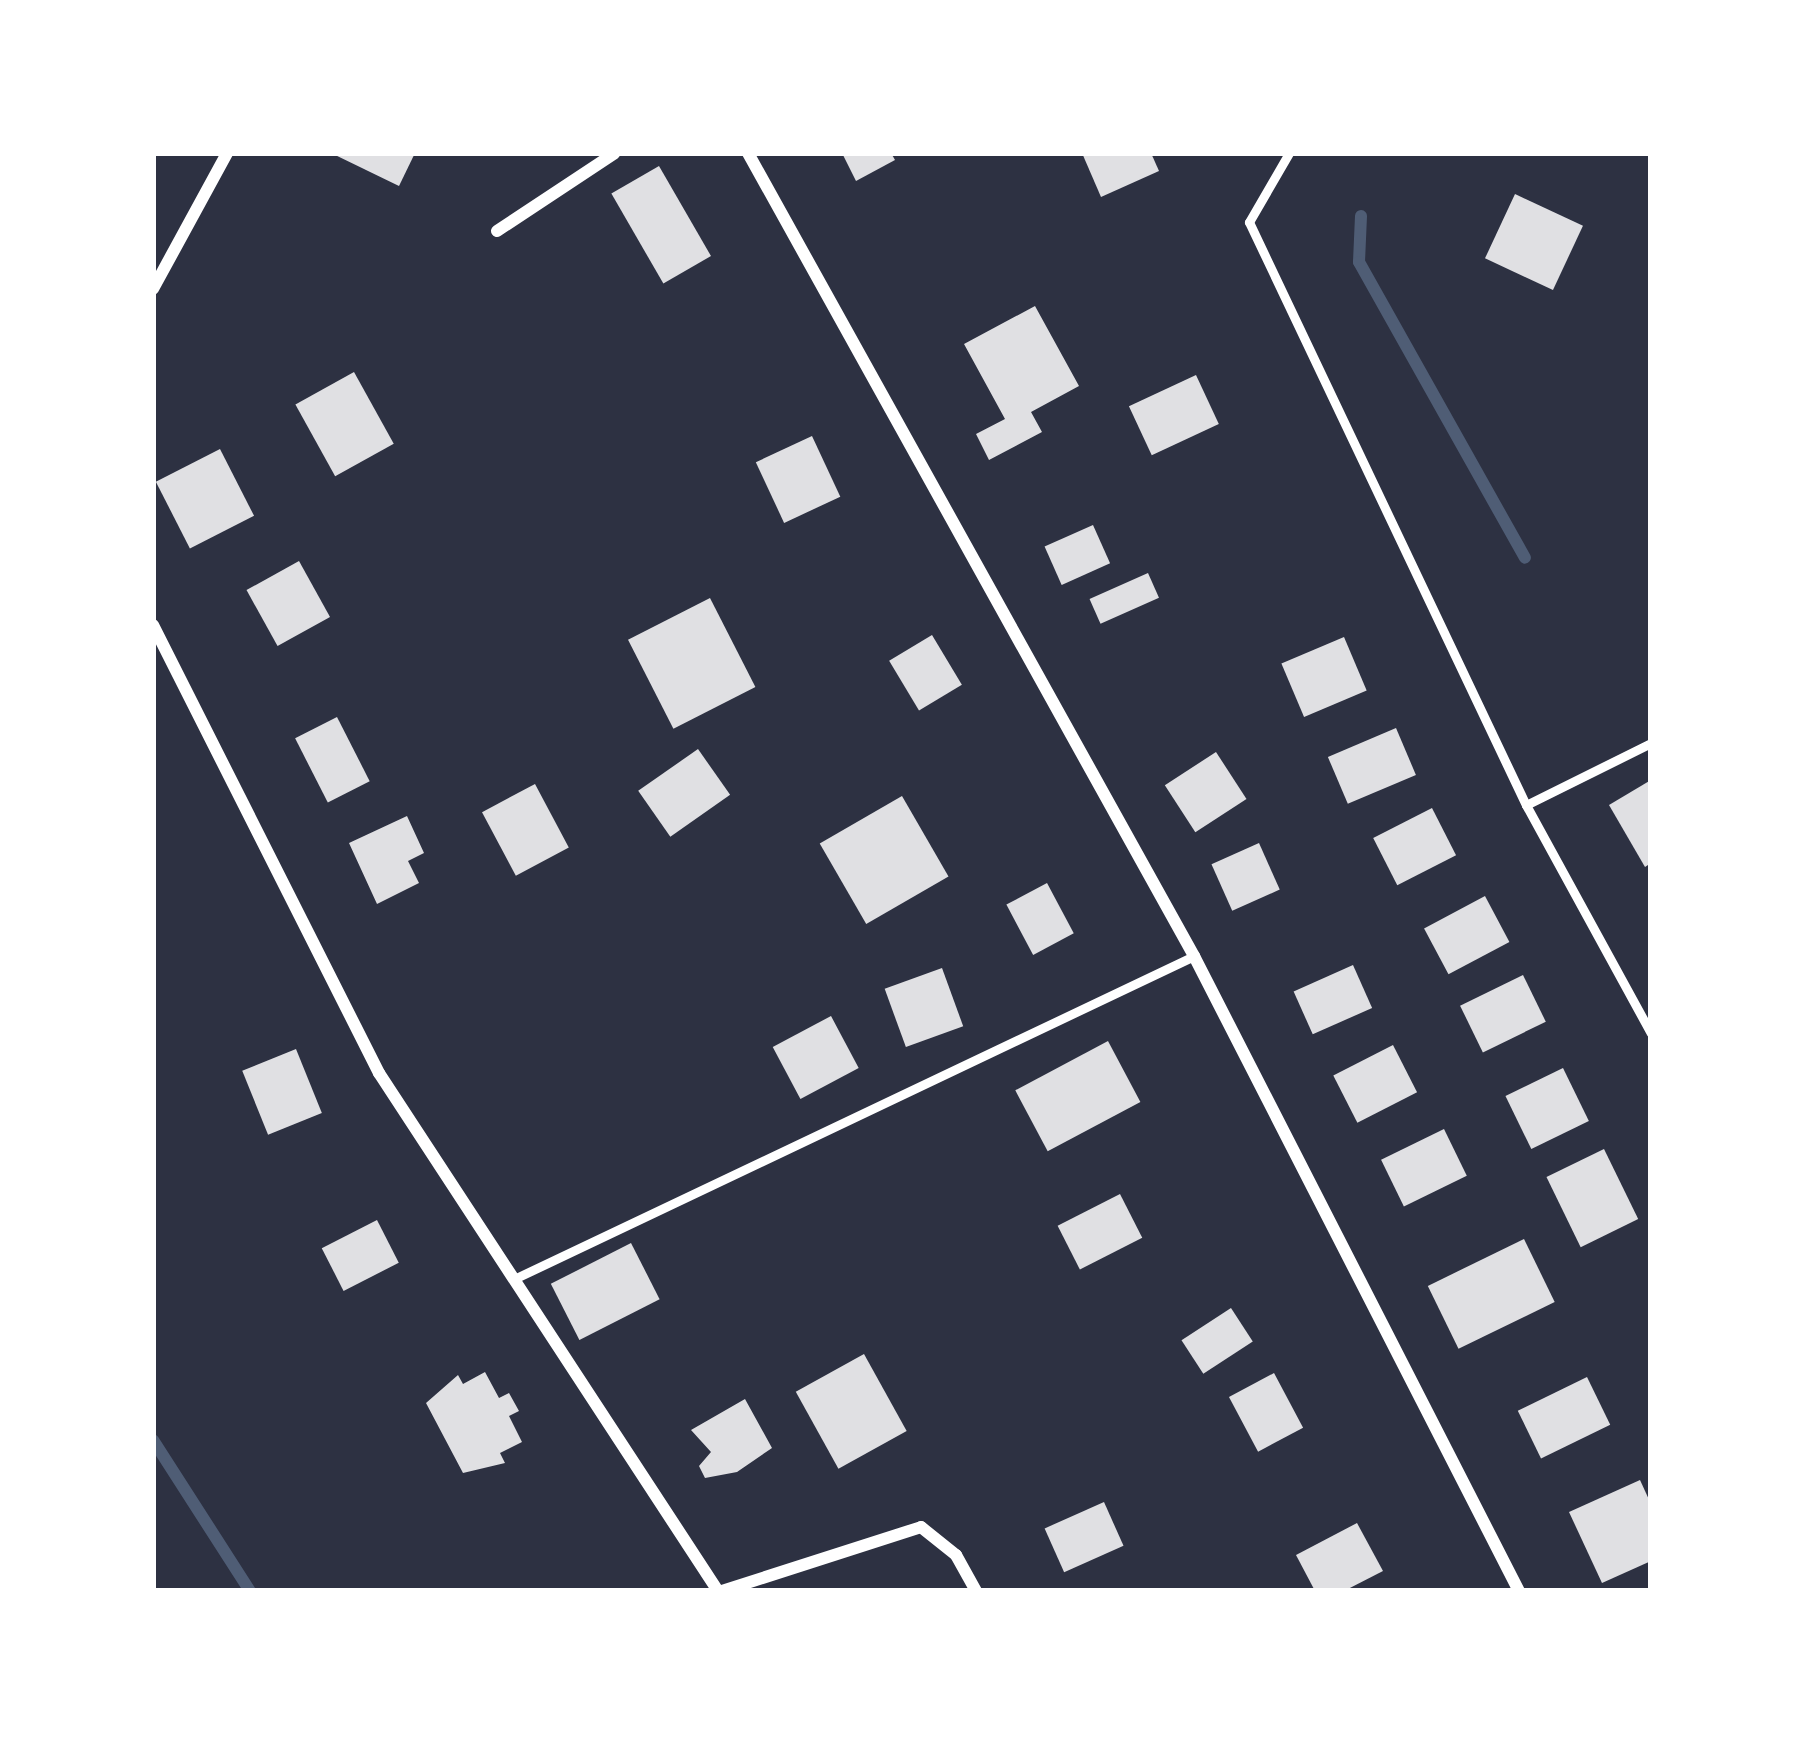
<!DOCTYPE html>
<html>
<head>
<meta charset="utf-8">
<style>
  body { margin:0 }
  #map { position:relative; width:1804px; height:1744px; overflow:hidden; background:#2d3142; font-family:Helvetica,sans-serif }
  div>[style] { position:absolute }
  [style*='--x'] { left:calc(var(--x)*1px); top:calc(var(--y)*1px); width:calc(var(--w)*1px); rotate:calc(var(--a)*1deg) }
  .stream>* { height:12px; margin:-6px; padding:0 6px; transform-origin:6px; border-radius:6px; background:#4f5d75 }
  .building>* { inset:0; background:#e0e0e3; transform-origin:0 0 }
  .service>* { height:9px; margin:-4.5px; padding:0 4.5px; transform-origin:4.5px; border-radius:4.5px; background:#fff }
  .minor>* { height:12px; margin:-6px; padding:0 6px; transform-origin:6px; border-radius:6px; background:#fff }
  span { translate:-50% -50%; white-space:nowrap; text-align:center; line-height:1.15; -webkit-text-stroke:9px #fff; paint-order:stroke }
  .frame { position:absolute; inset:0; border:156px solid #fff; pointer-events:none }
</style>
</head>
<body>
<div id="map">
  <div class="stream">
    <div style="--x:1361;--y:216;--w:46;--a:92.5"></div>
    <div style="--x:1359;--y:262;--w:339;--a:60.7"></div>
    <div style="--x:153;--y:1440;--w:179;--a:57.3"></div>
  </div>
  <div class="building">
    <div style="clip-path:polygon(331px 153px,415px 153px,399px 186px)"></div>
    <div style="clip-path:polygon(842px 153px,891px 153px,895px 160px,856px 181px)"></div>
    <div style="clip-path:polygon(1082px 153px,1151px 153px,1159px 171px,1101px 197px)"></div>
    <div style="left:659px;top:166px;width:104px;height:55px;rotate:60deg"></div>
    <div style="left:1515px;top:194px;width:75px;height:71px;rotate:25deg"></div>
    <div style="clip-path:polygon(1035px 306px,1079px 386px,1031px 412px,1042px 432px,989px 460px,976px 434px,1005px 419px,964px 344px)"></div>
    <div style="left:354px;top:372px;width:82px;height:67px;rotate:61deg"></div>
    <div style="left:1196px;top:375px;width:54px;height:74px;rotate:65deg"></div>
    <div style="left:812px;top:436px;width:67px;height:62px;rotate:65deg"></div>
    <div style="left:220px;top:449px;width:75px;height:72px;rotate:63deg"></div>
    <div style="left:1093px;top:525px;width:42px;height:53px;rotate:66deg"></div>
    <div style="left:299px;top:561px;width:64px;height:60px;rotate:61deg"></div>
    <div style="left:1148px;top:573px;width:27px;height:64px;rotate:66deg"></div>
    <div style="left:710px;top:598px;width:100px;height:92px;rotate:63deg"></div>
    <div style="left:932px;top:635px;width:58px;height:50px;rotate:59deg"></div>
    <div style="left:1344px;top:637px;width:58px;height:68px;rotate:67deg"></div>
    <div style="left:337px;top:717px;width:72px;height:47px;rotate:63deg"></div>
    <div style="left:1396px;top:728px;width:51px;height:74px;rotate:67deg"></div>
    <div style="left:698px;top:749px;width:56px;height:73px;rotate:55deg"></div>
    <div style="left:1216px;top:752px;width:56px;height:61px;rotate:57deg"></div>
    <div style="clip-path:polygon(1651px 780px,1651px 863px,1645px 867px,1609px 805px)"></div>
    <div style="left:535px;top:784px;width:72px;height:60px;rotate:62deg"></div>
    <div style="left:902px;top:796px;width:93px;height:95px;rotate:60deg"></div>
    <div style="left:1432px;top:808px;width:53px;height:66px;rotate:63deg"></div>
    <div style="clip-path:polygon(407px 816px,424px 853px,408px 861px,419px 883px,377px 904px,349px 843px)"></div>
    <div style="left:1259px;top:843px;width:51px;height:52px;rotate:66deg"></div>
    <div style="left:1047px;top:883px;width:57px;height:46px;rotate:62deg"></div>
    <div style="left:1485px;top:896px;width:52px;height:69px;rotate:62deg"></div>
    <div style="left:1353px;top:965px;width:47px;height:65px;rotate:66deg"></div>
    <div style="left:942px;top:968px;width:62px;height:61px;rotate:70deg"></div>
    <div style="left:1523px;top:975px;width:52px;height:70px;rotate:64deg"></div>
    <div style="left:831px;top:1016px;width:59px;height:66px;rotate:62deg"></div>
    <div style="left:1108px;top:1041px;width:69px;height:105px;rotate:62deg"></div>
    <div style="left:1393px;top:1045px;width:53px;height:67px;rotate:63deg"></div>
    <div style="left:296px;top:1049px;width:69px;height:58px;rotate:68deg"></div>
    <div style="left:1563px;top:1068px;width:59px;height:64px;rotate:64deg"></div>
    <div style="left:1444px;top:1129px;width:52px;height:70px;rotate:64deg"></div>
    <div style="left:1604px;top:1149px;width:78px;height:64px;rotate:64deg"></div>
    <div style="left:1120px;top:1194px;width:49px;height:70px;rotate:63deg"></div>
    <div style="left:377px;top:1220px;width:48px;height:62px;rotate:63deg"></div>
    <div style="left:1524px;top:1239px;width:70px;height:107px;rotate:64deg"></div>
    <div style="left:631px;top:1243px;width:63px;height:90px;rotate:63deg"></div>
    <div style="left:1231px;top:1308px;width:40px;height:59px;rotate:57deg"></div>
    <div style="left:864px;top:1354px;width:88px;height:78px;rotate:61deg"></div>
    <div style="clip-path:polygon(485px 1372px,499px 1398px,509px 1393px,519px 1411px,509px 1416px,522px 1442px,500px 1453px,505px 1463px,463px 1473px,426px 1403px,458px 1375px,463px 1384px)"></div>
    <div style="left:1274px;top:1373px;width:62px;height:51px;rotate:62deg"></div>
    <div style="left:1587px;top:1377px;width:53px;height:77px;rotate:64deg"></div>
    <div style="clip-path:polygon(745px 1399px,772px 1448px,737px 1472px,705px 1478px,699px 1466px,711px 1452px,691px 1430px)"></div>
    <div style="clip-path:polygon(1640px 1480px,1651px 1504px,1651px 1561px,1602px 1583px,1569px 1512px)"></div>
    <div style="left:1104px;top:1502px;width:48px;height:65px;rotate:66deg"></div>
    <div style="clip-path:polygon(1357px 1523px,1383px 1571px,1344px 1591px,1315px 1591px,1296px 1555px)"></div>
  </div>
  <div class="service">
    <div style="--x:1289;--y:153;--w:80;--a:120.1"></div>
    <div style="--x:1249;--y:222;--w:645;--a:64.59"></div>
    <div style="--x:1526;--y:805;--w:260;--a:61.3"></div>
    <div style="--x:1526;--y:805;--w:140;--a:-26.4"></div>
    <div style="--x:514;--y:1279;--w:753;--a:-25.41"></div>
  </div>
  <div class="minor">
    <div style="--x:748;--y:153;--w:919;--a:60.95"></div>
    <div style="--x:1194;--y:956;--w:713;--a:62.9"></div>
    <div style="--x:497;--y:231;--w:141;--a:-33.5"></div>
    <div style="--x:153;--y:289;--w:155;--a:-61.4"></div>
    <div style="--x:153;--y:625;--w:502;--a:63.23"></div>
    <div style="--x:379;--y:1073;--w:619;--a:56.8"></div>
    <div style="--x:722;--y:1591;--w:209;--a:-17.8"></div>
    <div style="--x:921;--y:1527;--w:45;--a:38.7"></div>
    <div style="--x:956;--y:1555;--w:41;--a:60.9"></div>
  </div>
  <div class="frame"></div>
</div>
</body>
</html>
